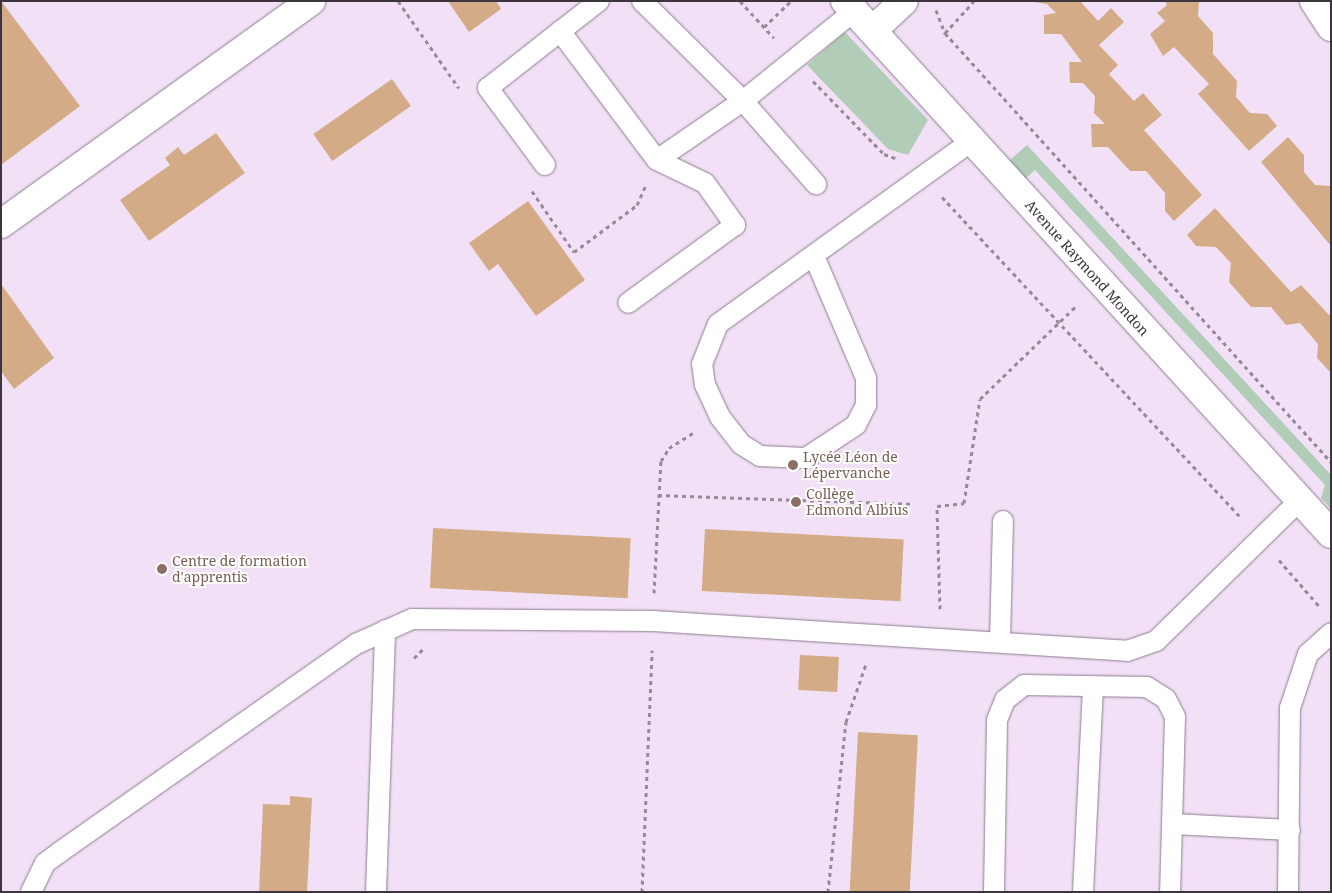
<!DOCTYPE html>
<html>
<head>
<meta charset="utf-8">
<style>
  body { margin:0 }
  #map { position:relative; width:1332px; height:893px; overflow:hidden; background:#f2e0f6; font-family:"Noto Serif",serif }
  div>[style] { position:absolute }
  [style*='--x'] { left:calc(var(--x)*1px); top:calc(var(--y)*1px); width:calc(var(--w)*1px); rotate:calc(var(--a)*1deg) }
  .green>* { inset:0; background:#b1cdb7 }
  .building>* { inset:0; background:#d3ac87; transform-origin:0 0 }
  .path>* { height:3px; margin-top:-1.5px; transform-origin:0; background:repeating-linear-gradient(90deg,#968998 0 4px,transparent 0 8px) }
  .roads { filter:drop-shadow(0 0 1px #8c7c8f) drop-shadow(0 0 1px #8c7c8f) }
  .service>* { height:20px; margin:-10px; padding:0 10px; transform-origin:10px; border-radius:10px; background:#fff }
  .minor>* { height:28px; margin:-14px; padding:0 14px; transform-origin:14px; border-radius:14px; background:#fff }
  .tertiary>* { height:28px; margin:-14px; padding:0 14px; transform-origin:14px; border-radius:14px; background:#fff }
  .dots>* { width:14px; height:14px; translate:-50% -50%; box-sizing:border-box; border:2px solid #fff; border-radius:50% }
  span { translate:-50% -50%; white-space:nowrap; text-align:center; line-height:1.15; -webkit-text-stroke:4px #fff; paint-order:stroke }
  .street-label { font-size:14px; color:#3c353d }
  .education-label { font-size:14px; color:#785e54 }
  .left { translate:0 -50%; text-align:left }
  .frame { position:absolute; inset:0; border:2px solid #3c353d; pointer-events:none }
</style>
</head>
<body>
<div id="map">
  <div class="green">
    <div style="clip-path:polygon(845px 32px,928px 120px,908px 155px,888px 149px,807px 65px)"></div>
    <div style="clip-path:polygon(1027px 145px,1331px 475px,1331px 509px,1321px 498px,1325px 485px,1035px 170px,1025px 179px,1009px 161px)"></div>
  </div>
  <div class="building">
    <div style="clip-path:polygon(1px 1px,80px 106px,1px 165px)"></div>
    <div style="clip-path:polygon(448px 1px,496px 1px,501px 9px,469px 32px)"></div>
    <div style="clip-path:polygon(1027px 1px,1080px 1px,1098px 21px,1111px 8px,1124px 22px,1099px 45px,1118px 65px,1109px 74px,1134px 101px,1143px 93px,1162px 115px,1144px 130px,1202px 195px,1174px 221px,1165px 211px,1165px 193px,1146px 171px,1130px 171px,1108px 147px,1092px 147px,1091px 124px,1105px 124px,1094px 113px,1095px 96px,1083px 83px,1070px 83px,1069px 62px,1082px 62px,1061px 34px,1044px 34px,1044px 15px,1056px 13px,1047px 4px)"></div>
    <div style="clip-path:polygon(1165px 1px,1199px 1px,1198px 16px,1213px 33px,1213px 54px,1237px 81px,1236px 97px,1250px 113px,1267px 114px,1277px 126px,1249px 151px,1198px 94px,1209px 84px,1174px 47px,1163px 56px,1150px 34px,1165px 21px,1157px 13px,1167px 5px)"></div>
    <div style="left:392px;top:79px;width:33px;height:96px;rotate:55deg"></div>
    <div style="clip-path:polygon(216px 133px,245px 173px,149px 241px,120px 200px,170px 165px,165px 158px,178px 147px,184px 155px)"></div>
    <div style="clip-path:polygon(1288px 137px,1304px 155px,1304px 172px,1315px 185px,1331px 186px,1331px 246px,1261px 162px)"></div>
    <div style="clip-path:polygon(528px 201px,585px 280px,536px 316px,498px 264px,489px 271px,469px 243px)"></div>
    <div style="clip-path:polygon(1215px 208px,1291px 292px,1301px 285px,1331px 317px,1331px 373px,1317px 358px,1318px 344px,1300px 323px,1286px 325px,1271px 307px,1251px 307px,1229px 282px,1231px 263px,1216px 247px,1196px 246px,1187px 235px)"></div>
    <div style="clip-path:polygon(1px 284px,54px 358px,14px 389px,1px 371px)"></div>
    <div style="left:433px;top:528px;width:198px;height:60px;rotate:3deg"></div>
    <div style="left:705px;top:529px;width:199px;height:62px;rotate:3deg"></div>
    <div style="left:800px;top:655px;width:39px;height:35px;rotate:3deg"></div>
    <div style="left:858px;top:732px;width:60px;height:160px;rotate:3deg"></div>
    <div style="clip-path:polygon(290px 796px,312px 798px,307px 892px,259px 892px,263px 804px,290px 805px)"></div>
  </div>
  <div class="path">
    <div style="--x:398;--y:1;--w:106;--a:55"></div>
    <div style="--x:740;--y:1;--w:50;--a:47.4"></div>
    <div style="--x:936;--y:10;--w:25;--a:69"></div>
    <div style="--x:945;--y:33;--w:577;--a:48.02"></div>
    <div style="--x:764;--y:27;--w:37;--a:-44"></div>
    <div style="--x:945;--y:33;--w:43;--a:-47.8"></div>
    <div style="--x:813;--y:81;--w:102;--a:45.8"></div>
    <div style="--x:884;--y:154;--w:15;--a:20"></div>
    <div style="--x:532;--y:191;--w:74;--a:55.5"></div>
    <div style="--x:574;--y:252;--w:79;--a:-36.7"></div>
    <div style="--x:637;--y:205;--w:22;--a:-66"></div>
    <div style="--x:942;--y:197;--w:439;--a:47"></div>
    <div style="--x:658;--y:495;--w:252;--a:2"></div>
    <div style="--x:1279;--y:560;--w:61;--a:49"></div>
    <div style="--x:654;--y:593;--w:132;--a:-87"></div>
    <div style="--x:661;--y:461;--w:15;--a:-58"></div>
    <div style="--x:669;--y:448;--w:31;--a:-32"></div>
    <div style="--x:940;--y:609;--w:103;--a:-91.7"></div>
    <div style="--x:937;--y:506;--w:27;--a:-6"></div>
    <div style="--x:964;--y:503;--w:105;--a:-81.3"></div>
    <div style="--x:980;--y:399;--w:135;--a:-44.1"></div>
    <div style="--x:414;--y:658;--w:14;--a:-45"></div>
    <div style="--x:642;--y:892;--w:242;--a:-87.6"></div>
    <div style="--x:828;--y:892;--w:171;--a:-84"></div>
    <div style="--x:846;--y:722;--w:61;--a:-71"></div>
  </div>
  <div class="roads">
    <div class="service">
      <div style="--x:642;--y:1;--w:142;--a:44.7"></div>
      <div style="--x:743;--y:101;--w:111;--a:48.7"></div>
      <div style="--x:560;--y:31;--w:161;--a:53.1"></div>
      <div style="--x:657;--y:160;--w:53;--a:25.6"></div>
      <div style="--x:705;--y:183;--w:52;--a:54.5"></div>
      <div style="--x:735;--y:225;--w:132;--a:143.9"></div>
      <div style="--x:657;--y:160;--w:104;--a:-34.5"></div>
      <div style="--x:743;--y:101;--w:143;--a:-39"></div>
      <div style="--x:545;--y:165;--w:96;--a:-126.5"></div>
      <div style="--x:488;--y:88;--w:141;--a:-38.1"></div>
      <div style="--x:814;--y:256;--w:133;--a:66.9"></div>
      <div style="--x:866;--y:378;--w:27;--a:90"></div>
      <div style="--x:866;--y:405;--w:22;--a:117"></div>
      <div style="--x:856;--y:425;--w:60;--a:146.6"></div>
      <div style="--x:806;--y:458;--w:46;--a:-177.5"></div>
      <div style="--x:760;--y:456;--w:22;--a:-148"></div>
      <div style="--x:741;--y:444;--w:34;--a:-128"></div>
      <div style="--x:720;--y:417;--w:35;--a:-115"></div>
      <div style="--x:705;--y:385;--w:21;--a:-98"></div>
      <div style="--x:702;--y:364;--w:43;--a:-68.2"></div>
      <div style="--x:718;--y:324;--w:313;--a:-35.8"></div>
      <div style="--x:1000;--y:642;--w:121;--a:-88.6"></div>
      <div style="--x:1173;--y:824;--w:117;--a:2.9"></div>
      <div style="--x:31;--y:892;--w:32;--a:-64"></div>
      <div style="--x:45;--y:863;--w:19;--a:-36"></div>
      <div style="--x:60;--y:852;--w:362;--a:-35.1"></div>
      <div style="--x:356;--y:644;--w:61;--a:-24.1"></div>
      <div style="--x:412;--y:619;--w:241;--a:0.5"></div>
      <div style="--x:653;--y:621;--w:475;--a:3.6"></div>
      <div style="--x:1127;--y:651;--w:31;--a:-19"></div>
      <div style="--x:1156;--y:641;--w:200;--a:-44.4"></div>
      <div style="--x:376;--y:892;--w:262;--a:-88"></div>
      <div style="--x:994;--y:892;--w:172;--a:-89"></div>
      <div style="--x:997;--y:720;--w:22;--a:-68"></div>
      <div style="--x:1005;--y:700;--w:24;--a:-38"></div>
      <div style="--x:1024;--y:685;--w:123;--a:0.9"></div>
      <div style="--x:1147;--y:687;--w:22;--a:32"></div>
      <div style="--x:1166;--y:699;--w:20;--a:63"></div>
      <div style="--x:1175;--y:717;--w:175;--a:91.6"></div>
      <div style="--x:1083;--y:892;--w:205;--a:-87.2"></div>
      <div style="--x:1288;--y:892;--w:184;--a:-89.4"></div>
      <div style="--x:1290;--y:708;--w:57;--a:-71.6"></div>
      <div style="--x:1308;--y:654;--w:31;--a:-42"></div>
    </div>
    <div class="minor">
      <div style="--x:1314;--y:1;--w:31;--a:57"></div>
      <div style="--x:1;--y:224;--w:382;--a:-35.7"></div>
    </div>
    <div class="tertiary">
      <div style="--x:845;--y:1;--w:721;--a:47.64"></div>
      <div style="--x:873;--y:30;--w:42;--a:-43.1"></div>
    </div>
  </div>
  <div class="dots">
    <div style="left:793px;top:465px;background:#8d6e63"></div>
    <div style="left:796px;top:502px;background:#8d6e63"></div>
    <div style="left:162px;top:569px;background:#8d6e63"></div>
  </div>
  <div class="street-label">
    <span style="left:1087px;top:268px;rotate:48deg">Avenue Raymond Mondon</span>
  </div>
  <div class="education-label">
    <span class="left" style="left:803px;top:465px">Lycée Léon de<br>Lépervanche</span>
    <span class="left" style="left:806px;top:502px">Collège<br>Edmond Albius</span>
    <span class="left" style="left:172px;top:569px">Centre de formation<br>d'apprentis</span>
  </div>
  <div class="frame"></div>
</div>
</body>
</html>
